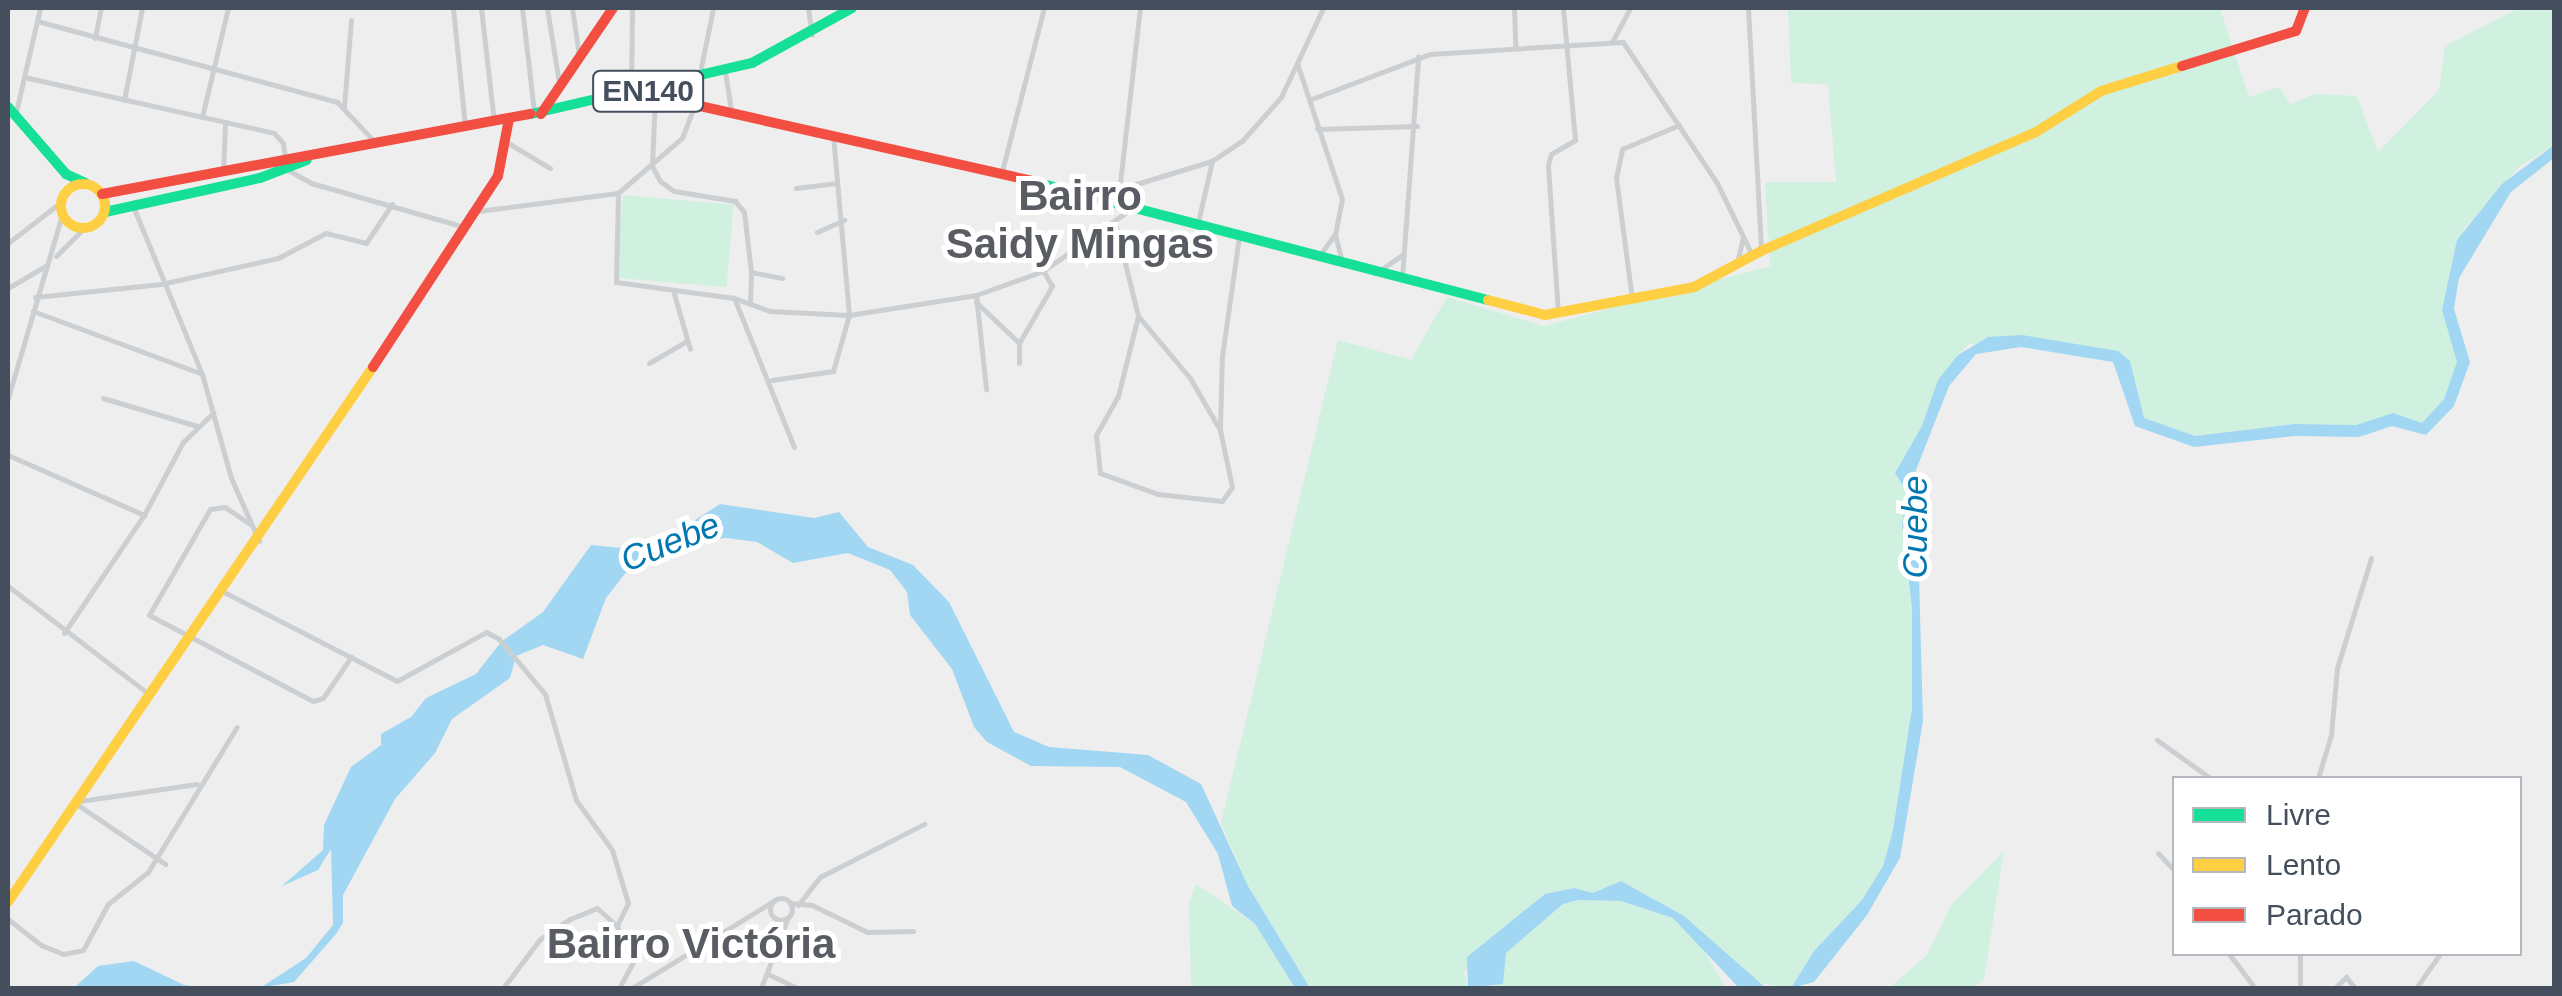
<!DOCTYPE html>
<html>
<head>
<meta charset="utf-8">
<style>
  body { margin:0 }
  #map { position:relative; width:2562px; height:996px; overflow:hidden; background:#efeeee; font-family:Arial,sans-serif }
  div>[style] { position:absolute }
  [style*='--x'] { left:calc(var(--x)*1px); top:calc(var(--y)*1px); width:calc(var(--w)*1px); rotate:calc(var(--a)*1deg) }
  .green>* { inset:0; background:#d0f0e0; transform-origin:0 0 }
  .water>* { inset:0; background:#a1d7f2 }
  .street>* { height:5px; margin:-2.5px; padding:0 2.5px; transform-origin:2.5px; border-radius:2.5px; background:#cccfd2 }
  .street>.ring { margin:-2.5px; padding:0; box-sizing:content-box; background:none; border:5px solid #cccfd2; border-radius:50% }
  .fast>* { height:10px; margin:-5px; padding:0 5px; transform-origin:5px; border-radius:5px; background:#16e098 }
  .slow>* { height:10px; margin:-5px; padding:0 5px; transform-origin:5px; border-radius:5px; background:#ffcf43 }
  .slow>.ring { margin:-5px; padding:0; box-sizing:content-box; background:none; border:10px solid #ffcf43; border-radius:50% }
  .jam>* { height:10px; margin:-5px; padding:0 5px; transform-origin:5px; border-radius:5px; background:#f24e42 }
  span { translate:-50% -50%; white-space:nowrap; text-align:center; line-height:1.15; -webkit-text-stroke:10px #fff; paint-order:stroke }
  .shield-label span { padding:2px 8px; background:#fff; border:2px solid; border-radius:8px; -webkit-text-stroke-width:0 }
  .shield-label { font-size:30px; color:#444e5c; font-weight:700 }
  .water-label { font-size:35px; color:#0177b2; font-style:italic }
  .district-label { font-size:42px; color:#595c63; font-weight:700 }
  .frame { position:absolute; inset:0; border:10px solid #444e5c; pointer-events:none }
  .legend { position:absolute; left:2172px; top:776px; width:350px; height:180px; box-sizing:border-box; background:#fff; border:2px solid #b4b8be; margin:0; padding:12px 18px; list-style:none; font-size:30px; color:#444e5c }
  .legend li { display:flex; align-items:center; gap:20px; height:50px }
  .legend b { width:50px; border:2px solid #b4b8be }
</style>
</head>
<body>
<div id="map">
  <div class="green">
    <div style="clip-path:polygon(1788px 8px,2232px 8px,2221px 11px,2249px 97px,2279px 87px,2290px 104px,2314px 94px,2357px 96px,2378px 152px,2439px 90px,2445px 46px,2519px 8px,2554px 8px,2554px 145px,2519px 167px,2463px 230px,2442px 310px,2458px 362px,2444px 399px,2422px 423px,2393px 413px,2356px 425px,2295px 424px,2195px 436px,2144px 418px,2130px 361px,2118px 351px,1969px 344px,1958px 355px,1939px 380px,1922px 426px,1895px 473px,1907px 492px,1902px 525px,1912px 608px,1912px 708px,1893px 830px,1883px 866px,1862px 900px,1814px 951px,1791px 988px,1752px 982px,1684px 916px,1621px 881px,1593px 893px,1574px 888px,1545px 894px,1492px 937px,1464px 972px,1468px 988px,1310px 988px,1248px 886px,1221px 823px,1338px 340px,1411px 360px,1447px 297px,1544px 326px,1770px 266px,1765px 182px,1836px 182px,1828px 84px,1791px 83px)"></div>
    <div style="left:623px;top:195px;width:111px;height:83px;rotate:5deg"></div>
    <div style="clip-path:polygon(2004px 851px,1984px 979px,1973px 988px,1889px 988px,1927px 955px,1952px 904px)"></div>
    <div style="clip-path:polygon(1196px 884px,1255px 924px,1295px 988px,1191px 988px,1189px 903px)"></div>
    <div style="clip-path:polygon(1578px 900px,1621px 901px,1673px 918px,1702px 947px,1726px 988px,1496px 988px,1506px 953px,1563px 904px)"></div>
  </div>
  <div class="water">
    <div style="clip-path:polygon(2554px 145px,2554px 158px,2511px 192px,2459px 278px,2454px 309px,2470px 362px,2454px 406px,2426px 435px,2392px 426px,2359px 437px,2296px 436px,2194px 447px,2135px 426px,2113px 362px,2021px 347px,1976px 354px,1949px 386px,1916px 470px,1923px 721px,1900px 858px,1867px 915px,1814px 982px,1791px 988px,1814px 951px,1862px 900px,1883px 866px,1893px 830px,1912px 708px,1912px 608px,1902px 524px,1907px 492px,1895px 473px,1922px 426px,1938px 380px,1958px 355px,1988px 337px,2022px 335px,2118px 351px,2130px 361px,2144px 418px,2195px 436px,2295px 424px,2356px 425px,2393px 413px,2422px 423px,2444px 399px,2457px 362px,2442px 310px,2457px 240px,2502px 184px)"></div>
    <div style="clip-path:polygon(720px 504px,814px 518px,839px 512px,868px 547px,913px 565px,949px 602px,1014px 732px,1049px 747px,1148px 755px,1201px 784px,1248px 886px,1310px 988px,1295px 988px,1255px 924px,1232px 906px,1218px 854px,1186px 802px,1120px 767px,1031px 766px,987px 742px,974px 727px,952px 669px,910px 615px,907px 592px,890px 570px,848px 553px,793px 563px,757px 542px,726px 538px,669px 546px,635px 561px,606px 598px,583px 659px,543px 645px,516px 656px,510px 678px,452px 719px,435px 753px,395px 799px,343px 895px,343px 923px,336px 934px,294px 982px,260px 988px,306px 958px,333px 925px,331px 849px,318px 870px,282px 886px,323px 850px,324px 825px,351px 767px,381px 745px,381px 734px,411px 717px,426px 698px,476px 674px,501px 642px,543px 612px,591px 545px,622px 548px,689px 524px)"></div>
    <div style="clip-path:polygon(1621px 881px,1684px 916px,1766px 988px,1739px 988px,1673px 918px,1621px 901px,1578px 900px,1563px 904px,1506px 953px,1503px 984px,1468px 988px,1467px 957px,1545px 894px,1574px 888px,1593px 893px)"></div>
    <div style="clip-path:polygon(134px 961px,184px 985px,202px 988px,74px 988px,98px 966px)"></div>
  </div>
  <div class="street">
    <div style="--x:453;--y:8;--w:119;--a:84.2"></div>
    <div style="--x:481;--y:8;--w:115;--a:83.5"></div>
    <div style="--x:522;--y:8;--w:105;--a:83.4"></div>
    <div style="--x:547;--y:8;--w:76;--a:80.9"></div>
    <div style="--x:572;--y:8;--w:49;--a:81.7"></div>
    <div style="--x:808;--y:8;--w:27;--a:82"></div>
    <div style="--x:1514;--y:8;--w:38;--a:88"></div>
    <div style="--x:1748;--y:8;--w:243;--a:86.9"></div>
    <div style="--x:37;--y:21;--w:311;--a:15.1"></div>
    <div style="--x:337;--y:102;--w:55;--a:46.5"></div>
    <div style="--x:95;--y:38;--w:31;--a:-79"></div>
    <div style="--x:1612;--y:42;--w:38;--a:-62"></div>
    <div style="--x:1297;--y:63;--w:143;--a:71.7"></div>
    <div style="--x:1342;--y:199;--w:36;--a:101"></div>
    <div style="--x:1335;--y:234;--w:26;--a:126"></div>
    <div style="--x:725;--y:72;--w:38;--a:81"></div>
    <div style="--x:24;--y:77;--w:71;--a:-76.9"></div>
    <div style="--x:699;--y:77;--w:70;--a:-78.5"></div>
    <div style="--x:631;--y:94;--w:86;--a:-89.3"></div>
    <div style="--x:655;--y:97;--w:69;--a:92.5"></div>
    <div style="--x:652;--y:166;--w:17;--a:62"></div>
    <div style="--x:660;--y:181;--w:17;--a:36"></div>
    <div style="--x:674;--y:191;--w:62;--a:9.3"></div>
    <div style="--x:735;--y:201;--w:14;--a:51"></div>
    <div style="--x:744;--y:212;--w:60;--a:83.3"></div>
    <div style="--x:751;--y:272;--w:32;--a:11"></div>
    <div style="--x:124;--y:100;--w:94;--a:-78.9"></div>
    <div style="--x:1309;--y:100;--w:129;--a:-20.8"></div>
    <div style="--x:1430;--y:54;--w:193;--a:-3.6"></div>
    <div style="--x:1623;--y:42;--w:169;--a:56.3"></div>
    <div style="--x:1717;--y:183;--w:80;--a:64.1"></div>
    <div style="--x:344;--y:107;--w:87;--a:-85.4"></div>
    <div style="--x:16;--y:112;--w:36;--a:-77"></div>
    <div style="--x:24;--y:77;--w:256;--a:12.6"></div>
    <div style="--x:274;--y:133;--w:13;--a:48"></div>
    <div style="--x:283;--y:143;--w:26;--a:83"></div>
    <div style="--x:286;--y:169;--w:29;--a:29"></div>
    <div style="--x:311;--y:183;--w:156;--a:16"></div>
    <div style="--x:202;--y:117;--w:112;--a:-76.6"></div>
    <div style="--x:1317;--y:129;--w:100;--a:-1.7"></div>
    <div style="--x:508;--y:143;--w:49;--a:30.8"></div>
    <div style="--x:223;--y:172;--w:47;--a:-87.6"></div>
    <div style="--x:1001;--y:175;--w:172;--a:-75.6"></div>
    <div style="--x:1120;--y:183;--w:176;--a:-83.5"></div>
    <div style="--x:796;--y:188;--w:38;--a:-7"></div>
    <div style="--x:618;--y:193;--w:89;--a:91.3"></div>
    <div style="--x:616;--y:282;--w:119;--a:7.7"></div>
    <div style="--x:1100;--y:195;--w:117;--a:-16.9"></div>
    <div style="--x:1212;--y:161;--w:36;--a:-34"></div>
    <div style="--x:1242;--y:141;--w:59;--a:-48.4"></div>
    <div style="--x:1281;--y:97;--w:98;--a:-64.7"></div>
    <div style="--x:133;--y:206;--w:179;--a:67.7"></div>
    <div style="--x:470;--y:212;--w:149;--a:-7.3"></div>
    <div style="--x:618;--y:193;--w:84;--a:-40.7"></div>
    <div style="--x:682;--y:138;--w:36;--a:-69"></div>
    <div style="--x:1198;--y:222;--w:63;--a:-77.1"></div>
    <div style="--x:1115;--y:223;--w:96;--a:76.1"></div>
    <div style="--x:1138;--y:316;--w:82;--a:104"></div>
    <div style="--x:1118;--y:396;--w:45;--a:119.4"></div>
    <div style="--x:1096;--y:435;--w:38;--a:84"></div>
    <div style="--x:1100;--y:473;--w:62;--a:19.9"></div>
    <div style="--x:1158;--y:494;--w:64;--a:6.2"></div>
    <div style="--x:1222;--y:501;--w:17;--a:-54"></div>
    <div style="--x:1232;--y:487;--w:58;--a:-101.9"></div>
    <div style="--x:1220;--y:430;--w:60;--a:-120"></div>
    <div style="--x:1190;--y:378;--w:81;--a:-130"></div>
    <div style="--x:817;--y:232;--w:30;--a:-24"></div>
    <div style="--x:1335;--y:235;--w:27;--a:75"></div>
    <div style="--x:8;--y:243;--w:67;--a:-37.7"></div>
    <div style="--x:56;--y:256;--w:40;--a:-45"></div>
    <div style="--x:1737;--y:263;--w:26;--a:-77"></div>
    <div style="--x:1379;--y:271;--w:29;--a:-35"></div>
    <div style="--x:1402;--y:277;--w:221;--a:-85.8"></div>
    <div style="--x:8;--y:288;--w:45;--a:-30.5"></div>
    <div style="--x:674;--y:294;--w:57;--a:73.8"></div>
    <div style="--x:976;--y:295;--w:95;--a:83.9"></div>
    <div style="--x:35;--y:297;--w:127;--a:-5.9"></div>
    <div style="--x:161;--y:284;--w:120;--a:-12.5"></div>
    <div style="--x:278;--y:258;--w:54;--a:-27.5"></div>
    <div style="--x:326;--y:233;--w:41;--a:14"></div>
    <div style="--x:366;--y:243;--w:47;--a:-56.3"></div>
    <div style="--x:1632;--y:299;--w:122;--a:-97.5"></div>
    <div style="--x:1616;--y:178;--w:30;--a:-78"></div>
    <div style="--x:1622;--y:149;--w:62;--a:-22.8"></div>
    <div style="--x:976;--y:302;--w:59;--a:43.6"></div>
    <div style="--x:750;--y:304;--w:32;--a:-88"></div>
    <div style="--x:33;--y:311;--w:180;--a:20.4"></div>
    <div style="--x:202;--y:374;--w:108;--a:74.4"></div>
    <div style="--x:231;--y:478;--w:69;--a:66"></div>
    <div style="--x:1558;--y:313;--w:148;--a:-93.9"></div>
    <div style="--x:1548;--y:165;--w:11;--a:-75"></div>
    <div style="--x:1551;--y:154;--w:28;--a:-30"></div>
    <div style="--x:1575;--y:140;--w:133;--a:-95.2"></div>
    <div style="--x:649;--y:363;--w:44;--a:-30.1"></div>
    <div style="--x:1019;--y:363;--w:20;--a:-90"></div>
    <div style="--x:1019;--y:343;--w:66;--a:-59.9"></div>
    <div style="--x:1052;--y:286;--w:16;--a:-120"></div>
    <div style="--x:772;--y:380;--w:62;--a:-8.4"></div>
    <div style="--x:833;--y:371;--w:58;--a:-74.1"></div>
    <div style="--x:849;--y:315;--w:180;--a:-95.1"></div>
    <div style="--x:8;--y:398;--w:192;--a:-73.6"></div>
    <div style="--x:103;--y:398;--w:98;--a:16.6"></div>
    <div style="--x:1220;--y:427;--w:71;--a:-88.4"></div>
    <div style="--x:1222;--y:356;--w:121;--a:-81.9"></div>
    <div style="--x:794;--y:447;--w:161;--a:-111.9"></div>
    <div style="--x:734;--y:298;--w:38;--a:20"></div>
    <div style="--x:770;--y:311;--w:79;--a:2.9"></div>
    <div style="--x:849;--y:315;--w:129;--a:-8.9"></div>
    <div style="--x:976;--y:295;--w:71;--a:-19.7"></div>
    <div style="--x:1043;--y:271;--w:113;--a:-35.2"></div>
    <div style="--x:8;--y:455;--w:149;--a:23.8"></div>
    <div style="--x:250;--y:524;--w:30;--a:-146"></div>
    <div style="--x:225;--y:507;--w:15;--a:172"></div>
    <div style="--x:210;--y:509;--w:122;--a:119.9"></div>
    <div style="--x:149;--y:615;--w:185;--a:27.7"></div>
    <div style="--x:313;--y:701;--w:10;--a:-17"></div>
    <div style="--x:323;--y:698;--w:50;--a:-55.7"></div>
    <div style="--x:8;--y:586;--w:178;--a:37.5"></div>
    <div style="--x:220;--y:590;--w:199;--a:27.2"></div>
    <div style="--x:397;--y:681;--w:102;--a:-28.8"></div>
    <div style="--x:486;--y:632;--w:15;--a:28"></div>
    <div style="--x:499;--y:639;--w:72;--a:50.1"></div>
    <div style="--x:545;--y:694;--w:110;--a:73.7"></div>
    <div style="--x:576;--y:800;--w:62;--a:54.2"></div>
    <div style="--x:612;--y:850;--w:55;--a:73.2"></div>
    <div style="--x:628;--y:903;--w:25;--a:116"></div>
    <div style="--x:617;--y:926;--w:39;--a:66"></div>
    <div style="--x:633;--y:962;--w:30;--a:118"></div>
    <div style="--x:64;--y:633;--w:143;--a:-55.9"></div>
    <div style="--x:144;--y:515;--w:83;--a:-61.9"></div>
    <div style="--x:183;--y:442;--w:42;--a:-44"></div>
    <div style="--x:2157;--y:740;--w:65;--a:35.6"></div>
    <div style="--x:2318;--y:778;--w:45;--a:-73.2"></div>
    <div style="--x:2331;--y:735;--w:67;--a:-84.9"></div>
    <div style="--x:2337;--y:668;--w:115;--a:-72.8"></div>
    <div style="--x:80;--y:801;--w:118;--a:-8.3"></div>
    <div style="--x:75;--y:803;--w:109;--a:34.1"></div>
    <div style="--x:2158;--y:853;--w:23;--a:47"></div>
    <div class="ring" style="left:770px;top:898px;width:17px;height:17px"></div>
    <div style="--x:790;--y:903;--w:22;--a:5"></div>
    <div style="--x:812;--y:905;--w:61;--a:26.1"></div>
    <div style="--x:867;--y:932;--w:46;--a:-1.2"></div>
    <div style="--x:798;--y:905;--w:36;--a:-52"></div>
    <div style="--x:820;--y:877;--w:117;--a:-27"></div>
    <div style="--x:8;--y:919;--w:42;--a:38.2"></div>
    <div style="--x:41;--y:945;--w:24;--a:22"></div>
    <div style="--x:63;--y:954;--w:20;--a:-11"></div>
    <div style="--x:83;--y:950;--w:52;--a:-61.5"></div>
    <div style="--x:108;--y:904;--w:51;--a:-38.7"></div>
    <div style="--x:148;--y:872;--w:170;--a:-58.5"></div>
    <div style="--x:2229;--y:954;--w:43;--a:52.6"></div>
    <div style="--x:768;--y:974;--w:32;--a:26"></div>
    <div style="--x:503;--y:988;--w:61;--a:-52.9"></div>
    <div style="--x:540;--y:939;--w:36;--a:-34"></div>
    <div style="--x:570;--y:919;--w:29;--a:-22"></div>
    <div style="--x:597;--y:908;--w:27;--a:42"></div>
    <div style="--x:632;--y:988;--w:168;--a:-31.6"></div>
    <div style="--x:761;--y:988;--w:76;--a:-69.2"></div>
    <div style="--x:2300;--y:988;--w:34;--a:-90"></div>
    <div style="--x:2335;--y:988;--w:16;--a:-45"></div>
    <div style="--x:2346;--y:977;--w:14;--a:51"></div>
    <div style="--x:2416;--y:988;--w:42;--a:-54.8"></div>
  </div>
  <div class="fast">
    <div style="--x:8;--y:107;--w:89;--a:49.1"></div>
    <div style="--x:66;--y:174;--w:21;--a:25"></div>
    <div style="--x:531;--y:114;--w:227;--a:-13"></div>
    <div style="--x:752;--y:63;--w:114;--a:-28.8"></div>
    <div style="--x:1031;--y:181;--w:472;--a:14.6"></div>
    <div style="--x:105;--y:212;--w:159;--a:-12.4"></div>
    <div style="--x:260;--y:178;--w:50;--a:-21"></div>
  </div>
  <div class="slow">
    <div class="ring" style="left:61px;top:184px;width:34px;height:34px"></div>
    <div style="--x:1488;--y:300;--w:59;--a:14.7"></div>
    <div style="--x:1545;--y:315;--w:152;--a:-10.6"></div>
    <div style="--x:1694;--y:287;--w:76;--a:-28.2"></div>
    <div style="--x:1761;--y:251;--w:300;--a:-23.4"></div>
    <div style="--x:2036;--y:132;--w:77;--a:-32.2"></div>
    <div style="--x:2101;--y:91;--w:85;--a:-17.2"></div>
    <div style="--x:8;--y:902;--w:648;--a:-55.7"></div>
  </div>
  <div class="jam">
    <div style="--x:2182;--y:66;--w:119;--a:-17.1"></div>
    <div style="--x:2296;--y:31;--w:25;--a:-69"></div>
    <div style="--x:642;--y:93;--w:399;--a:12.7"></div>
    <div style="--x:541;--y:114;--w:128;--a:-55.8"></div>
    <div style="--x:102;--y:194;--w:436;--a:-10.6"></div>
    <div style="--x:373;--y:367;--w:228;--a:-56.8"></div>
    <div style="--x:498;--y:176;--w:58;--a:-79.1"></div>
  </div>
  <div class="shield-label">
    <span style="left:648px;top:91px">EN140</span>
  </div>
  <div class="water-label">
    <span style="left:1915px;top:527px;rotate:-90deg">Cuebe</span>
    <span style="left:670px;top:542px;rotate:-22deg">Cuebe</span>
  </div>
  <div class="district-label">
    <span style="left:1080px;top:220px">Bairro<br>Saidy Mingas</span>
    <span style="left:691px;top:944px">Bairro Victória</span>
  </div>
  <div class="frame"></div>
  <ul class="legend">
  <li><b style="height:12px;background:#16e098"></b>Livre</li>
  <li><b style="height:12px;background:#ffcf43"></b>Lento</li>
  <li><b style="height:12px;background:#f24e42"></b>Parado</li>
  </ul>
</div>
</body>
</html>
